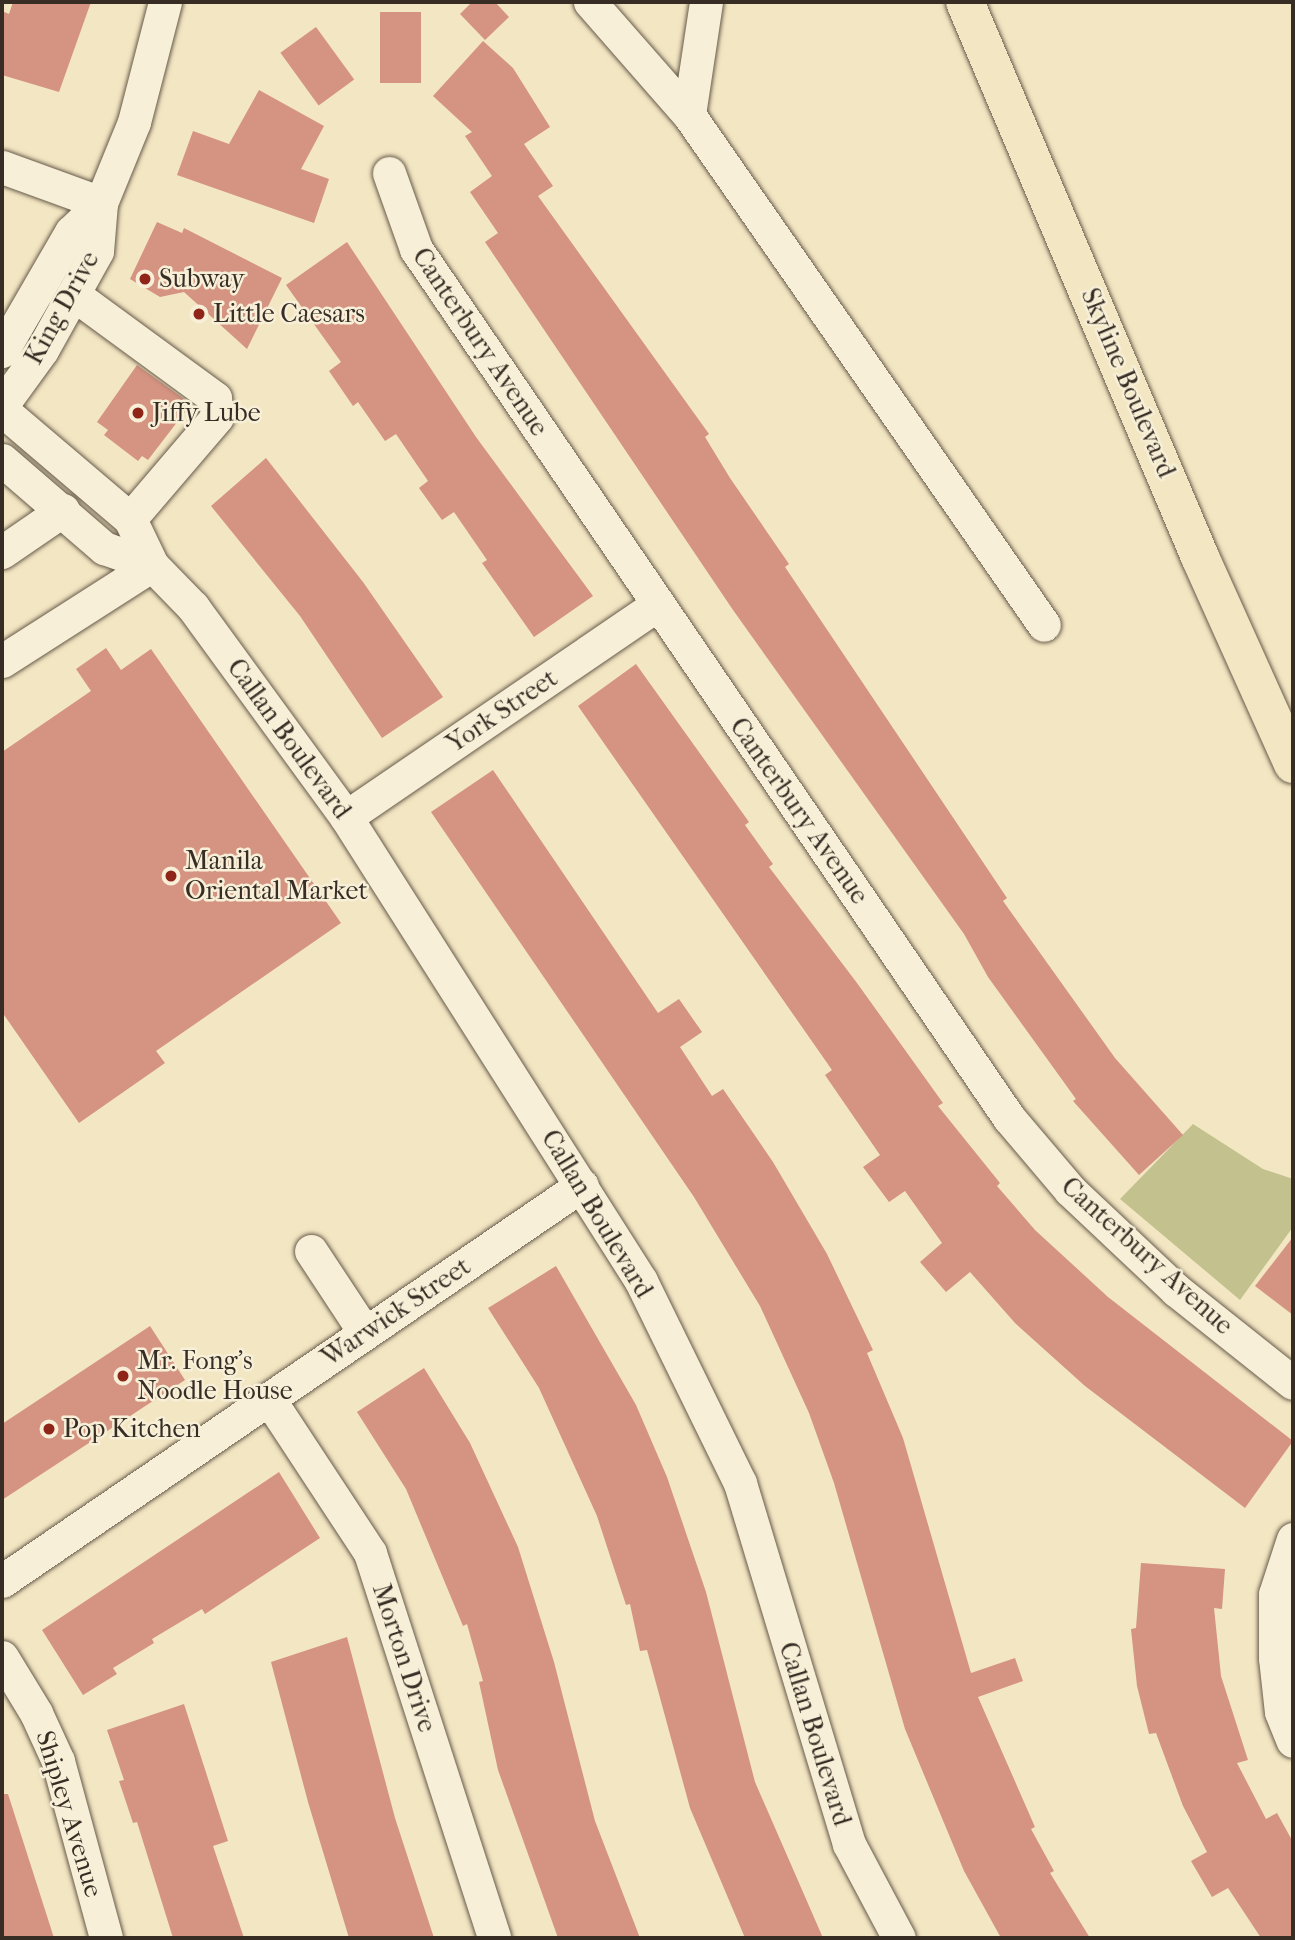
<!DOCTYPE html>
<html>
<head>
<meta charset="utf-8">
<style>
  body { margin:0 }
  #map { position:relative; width:1295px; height:1940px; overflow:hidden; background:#f3e6c2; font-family:"IM FELL French Canon",serif }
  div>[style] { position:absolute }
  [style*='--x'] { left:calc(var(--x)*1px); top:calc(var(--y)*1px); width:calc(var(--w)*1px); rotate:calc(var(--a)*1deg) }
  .green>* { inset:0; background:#c3c28e }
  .building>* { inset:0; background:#d59381; transform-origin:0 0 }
  .roads { filter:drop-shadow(0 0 2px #675b4c) drop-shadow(0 0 2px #675b4c) }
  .minor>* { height:33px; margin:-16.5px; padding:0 16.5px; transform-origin:16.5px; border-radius:16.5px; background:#f7efd7 }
  .major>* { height:38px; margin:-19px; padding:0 19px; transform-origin:19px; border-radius:19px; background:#f3e6c2 }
  .dots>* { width:19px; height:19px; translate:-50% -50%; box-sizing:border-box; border:4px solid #f7efd7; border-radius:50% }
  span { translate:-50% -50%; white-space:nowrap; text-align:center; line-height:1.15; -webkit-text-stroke:5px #f7efd7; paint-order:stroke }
  .poi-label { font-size:26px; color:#382d25 }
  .left { translate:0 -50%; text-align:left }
  .street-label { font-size:26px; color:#382d25 }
  .frame { position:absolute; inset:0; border:4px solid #382d25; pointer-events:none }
</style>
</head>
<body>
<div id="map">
  <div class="green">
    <div style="clip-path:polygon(1193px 1124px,1263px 1169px,1293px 1179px,1293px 1227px,1240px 1300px,1120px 1199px)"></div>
  </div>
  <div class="building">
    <div style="clip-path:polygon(13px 2px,91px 2px,59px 92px,2px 75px,2px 11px,9px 14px)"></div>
    <div style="clip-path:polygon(472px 2px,495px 2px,509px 17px,485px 40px,460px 14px)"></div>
    <div style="left:380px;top:12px;width:41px;height:71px"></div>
    <div style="left:316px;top:27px;width:65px;height:44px;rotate:54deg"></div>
    <div style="clip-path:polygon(483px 41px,513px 68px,550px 127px,524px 144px,553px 186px,538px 196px,709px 434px,705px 437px,730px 478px,789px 564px,785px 567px,1007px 898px,1003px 901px,1115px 1058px,1183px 1135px,1139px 1175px,1073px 1101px,1076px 1099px,988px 977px,964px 934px,733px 610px,485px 242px,498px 233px,470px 192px,492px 176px,465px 136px,472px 132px,433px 96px)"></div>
    <div style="clip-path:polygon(259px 90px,324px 126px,301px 169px,329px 179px,314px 223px,177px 175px,193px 131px,229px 144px)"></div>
    <div style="clip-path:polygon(157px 222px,182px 233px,184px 228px,282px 278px,247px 349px,184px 292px,160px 297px,130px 279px)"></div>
    <div style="clip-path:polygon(347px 242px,476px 437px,593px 596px,534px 637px,482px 563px,487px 560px,454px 512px,442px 520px,419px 488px,428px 481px,396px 434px,385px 441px,358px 402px,353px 406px,329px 371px,341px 362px,286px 285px)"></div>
    <div style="clip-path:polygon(137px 365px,191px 404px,148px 460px,142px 456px,138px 461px,104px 435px,108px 430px,97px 422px)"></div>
    <div style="clip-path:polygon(266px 458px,363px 582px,443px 697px,382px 738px,300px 616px,211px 506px)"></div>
    <div style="clip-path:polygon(106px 648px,121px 670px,151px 649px,341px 923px,156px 1051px,165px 1063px,79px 1123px,2px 1012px,2px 752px,91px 691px,76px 669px)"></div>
    <div style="clip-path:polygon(636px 664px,749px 822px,745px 825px,773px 864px,769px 867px,857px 983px,943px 1103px,938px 1106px,1000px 1183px,997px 1186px,1035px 1230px,1108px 1297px,1293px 1441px,1245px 1508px,1085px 1386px,1015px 1323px,970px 1272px,946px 1292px,920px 1262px,942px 1243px,905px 1191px,889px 1202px,863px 1167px,880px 1155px,825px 1075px,832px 1070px,578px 706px)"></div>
    <div style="clip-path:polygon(493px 770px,658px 1013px,679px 999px,702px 1032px,680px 1047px,712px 1096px,723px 1089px,773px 1162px,827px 1254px,873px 1350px,867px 1353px,903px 1438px,971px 1673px,1015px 1658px,1023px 1681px,978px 1697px,1035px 1827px,1031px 1829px,1054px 1871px,1050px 1873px,1090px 1938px,1001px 1938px,964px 1871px,905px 1729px,834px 1483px,809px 1413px,760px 1306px,694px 1197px,431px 812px)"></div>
    <div style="clip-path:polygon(1293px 1237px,1293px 1315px,1255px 1286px)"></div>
    <div style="clip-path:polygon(556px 1266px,636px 1405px,667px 1477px,706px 1592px,755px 1782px,823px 1938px,745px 1938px,690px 1808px,647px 1650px,640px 1651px,630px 1604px,626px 1605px,597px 1516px,539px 1388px,488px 1308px)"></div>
    <div style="clip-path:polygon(150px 1326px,185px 1380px,2px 1500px,2px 1424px)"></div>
    <div style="clip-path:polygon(424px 1368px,470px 1443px,518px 1547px,554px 1662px,595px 1821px,640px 1938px,558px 1938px,498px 1770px,479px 1682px,483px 1681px,467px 1624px,463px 1626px,406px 1489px,357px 1412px)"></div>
    <div style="clip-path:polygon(279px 1472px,320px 1538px,205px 1614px,202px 1609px,152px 1639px,154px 1643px,113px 1668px,117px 1674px,83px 1695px,42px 1630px)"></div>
    <div style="clip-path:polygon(1141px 1563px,1225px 1569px,1222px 1609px,1214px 1608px,1221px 1676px,1248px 1760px,1237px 1763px,1266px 1819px,1277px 1813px,1293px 1842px,1293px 1938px,1261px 1938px,1228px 1888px,1212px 1897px,1191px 1861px,1207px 1852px,1183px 1806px,1156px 1733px,1149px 1734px,1137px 1686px,1131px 1629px,1136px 1628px)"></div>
    <div style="clip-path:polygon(347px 1637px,395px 1818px,434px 1938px,349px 1938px,308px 1802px,271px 1662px)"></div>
    <div style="clip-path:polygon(184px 1704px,228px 1841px,213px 1846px,244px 1938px,173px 1938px,137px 1822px,133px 1823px,119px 1781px,124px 1780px,107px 1730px)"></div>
    <div style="clip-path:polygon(2px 1794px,8px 1794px,54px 1938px,2px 1938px)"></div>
  </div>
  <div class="roads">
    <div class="minor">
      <div style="--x:590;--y:2;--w:150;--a:48.8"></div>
      <div style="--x:706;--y:2;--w:114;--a:98.6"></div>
      <div style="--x:689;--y:115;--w:621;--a:55.16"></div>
      <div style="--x:2;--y:167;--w:105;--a:20"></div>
      <div style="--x:389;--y:173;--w:81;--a:70.4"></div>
      <div style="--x:416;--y:249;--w:1052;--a:55.69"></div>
      <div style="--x:1009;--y:1118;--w:94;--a:49.7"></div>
      <div style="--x:1070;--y:1190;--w:146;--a:43.3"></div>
      <div style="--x:1176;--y:1290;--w:149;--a:38.5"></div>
      <div style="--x:73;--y:294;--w:176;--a:36.2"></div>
      <div style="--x:215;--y:398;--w:19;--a:84"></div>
      <div style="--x:217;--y:417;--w:134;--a:130.5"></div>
      <div style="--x:2;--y:351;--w:138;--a:-59.9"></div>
      <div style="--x:71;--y:232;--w:42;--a:-44"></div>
      <div style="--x:2;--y:405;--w:68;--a:-54"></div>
      <div style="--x:42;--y:350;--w:113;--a:-60.9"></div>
      <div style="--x:97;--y:251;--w:48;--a:-85.2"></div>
      <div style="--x:101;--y:203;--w:87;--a:-67.8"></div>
      <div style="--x:134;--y:122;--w:124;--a:-75.5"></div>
      <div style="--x:2;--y:410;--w:168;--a:40.4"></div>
      <div style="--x:130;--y:519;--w:51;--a:64.4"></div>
      <div style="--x:152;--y:565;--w:59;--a:45.7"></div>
      <div style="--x:193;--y:607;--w:260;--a:53.9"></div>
      <div style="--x:346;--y:817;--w:550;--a:57.55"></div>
      <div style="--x:641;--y:1281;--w:225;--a:63.9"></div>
      <div style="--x:740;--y:1483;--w:377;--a:73.2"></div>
      <div style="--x:849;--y:1844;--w:106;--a:62"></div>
      <div style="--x:2;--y:460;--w:135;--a:40.8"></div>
      <div style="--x:104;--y:548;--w:51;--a:19.5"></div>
      <div style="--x:2;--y:552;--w:74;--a:-34.5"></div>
      <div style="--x:2;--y:661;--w:178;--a:-32.6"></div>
      <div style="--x:346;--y:817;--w:376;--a:-34.3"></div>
      <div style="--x:311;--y:1251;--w:98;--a:56.6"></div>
      <div style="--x:269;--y:1399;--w:184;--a:56.7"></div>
      <div style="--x:370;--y:1553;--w:404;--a:72.1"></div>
      <div style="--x:1293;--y:1539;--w:58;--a:108.1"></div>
      <div style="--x:1275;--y:1594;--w:64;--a:90"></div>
      <div style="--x:1275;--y:1658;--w:54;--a:83.7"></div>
      <div style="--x:1281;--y:1712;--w:31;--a:68"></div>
      <div style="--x:2;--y:1581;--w:702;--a:-34.32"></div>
      <div style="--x:2;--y:1657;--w:66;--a:58.7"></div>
      <div style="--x:36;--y:1713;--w:53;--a:65.4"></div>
      <div style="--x:58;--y:1761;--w:183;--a:74.8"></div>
    </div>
    <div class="major">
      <div style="--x:965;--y:2;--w:603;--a:67.05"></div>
      <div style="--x:1200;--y:557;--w:227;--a:65.8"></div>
    </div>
  </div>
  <div class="dots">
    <div style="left:145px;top:279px;background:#8f2418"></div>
    <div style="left:199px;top:314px;background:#8f2418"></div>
    <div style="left:138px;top:413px;background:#8f2418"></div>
    <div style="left:171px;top:876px;background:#8f2418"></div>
    <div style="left:123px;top:1376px;background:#8f2418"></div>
    <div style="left:49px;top:1429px;background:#8f2418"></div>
  </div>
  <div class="poi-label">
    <span class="left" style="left:159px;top:279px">Subway</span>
    <span class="left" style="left:213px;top:314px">Little Caesars</span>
    <span class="left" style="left:152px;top:413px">Jiffy Lube</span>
    <span class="left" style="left:185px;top:876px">Manila<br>Oriental Market</span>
    <span class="left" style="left:137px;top:1376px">Mr. Fong's<br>Noodle House</span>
    <span class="left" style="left:63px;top:1429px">Pop Kitchen</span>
  </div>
  <div class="street-label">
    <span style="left:62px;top:308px;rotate:-61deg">King Drive</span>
    <span style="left:480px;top:342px;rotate:56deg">Canterbury Avenue</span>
    <span style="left:1128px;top:383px;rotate:67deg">Skyline Boulevard</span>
    <span style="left:502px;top:711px;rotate:-34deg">York Street</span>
    <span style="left:289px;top:739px;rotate:54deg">Callan Boulevard</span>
    <span style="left:799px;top:811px;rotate:55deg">Canterbury Avenue</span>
    <span style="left:597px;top:1214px;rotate:59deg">Callan Boulevard</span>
    <span style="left:1147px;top:1256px;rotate:42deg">Canterbury Avenue</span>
    <span style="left:396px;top:1312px;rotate:-34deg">Warwick Street</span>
    <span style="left:404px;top:1658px;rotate:72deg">Morton Drive</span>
    <span style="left:815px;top:1734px;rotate:73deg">Callan Boulevard</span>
    <span style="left:69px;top:1814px;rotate:73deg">Shipley Avenue</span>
  </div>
  <div class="frame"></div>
</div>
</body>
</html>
